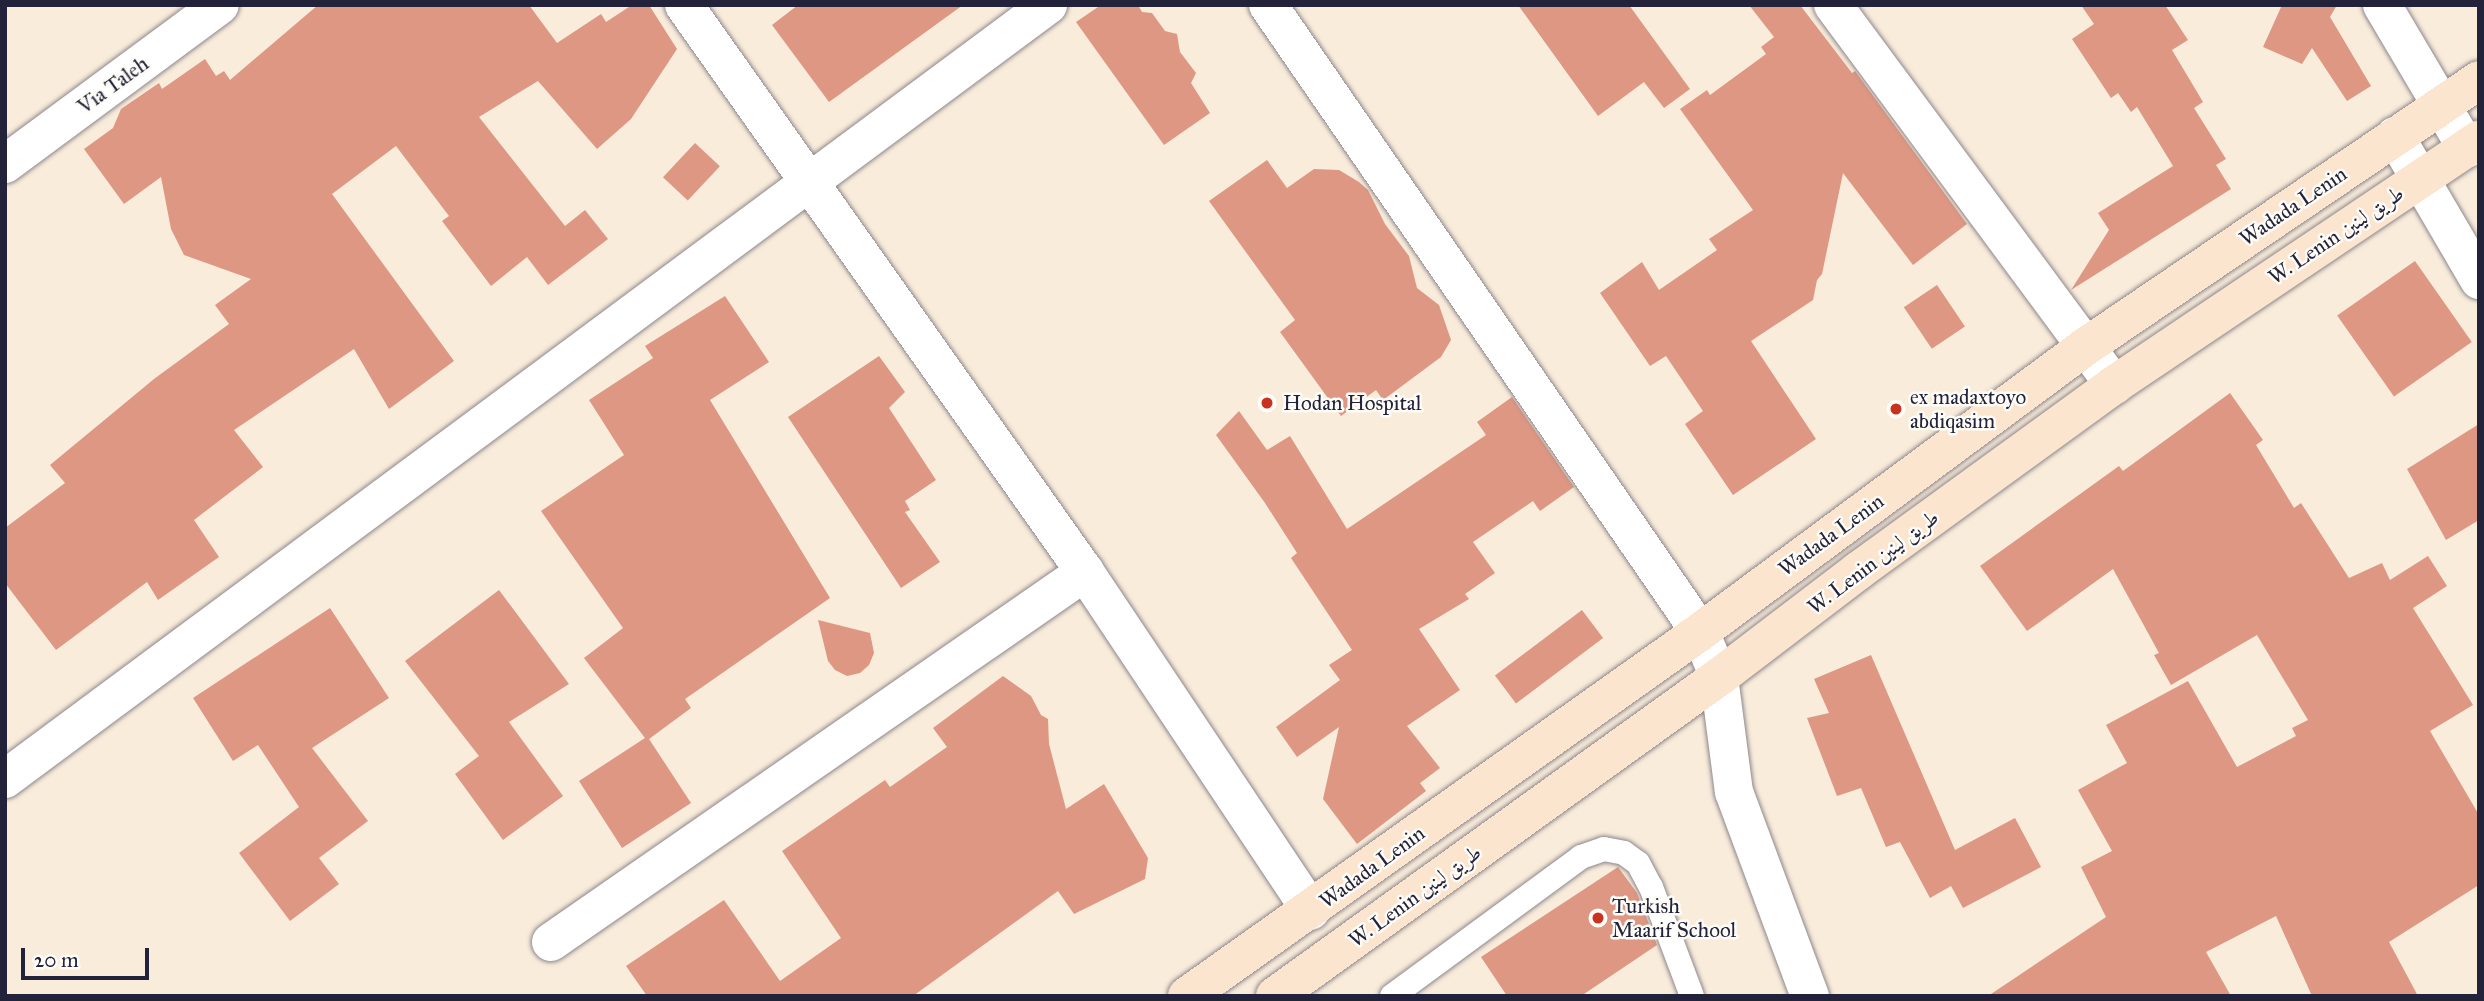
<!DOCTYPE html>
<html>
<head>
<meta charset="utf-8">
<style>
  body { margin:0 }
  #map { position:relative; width:2484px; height:1001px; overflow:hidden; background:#f9ecdb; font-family:"IM FELL Great Primer",Amiri,serif }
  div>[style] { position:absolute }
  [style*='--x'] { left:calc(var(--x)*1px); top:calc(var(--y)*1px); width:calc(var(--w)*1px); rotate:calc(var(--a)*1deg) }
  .building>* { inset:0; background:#dd9783; transform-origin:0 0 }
  .roads { filter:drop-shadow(0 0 2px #8e878b) drop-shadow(0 0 2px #8e878b) }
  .service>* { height:24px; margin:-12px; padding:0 12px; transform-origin:12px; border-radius:12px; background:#fff }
  .minor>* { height:38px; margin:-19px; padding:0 19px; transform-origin:19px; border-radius:19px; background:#fff }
  .secondary>* { height:38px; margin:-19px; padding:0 19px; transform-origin:19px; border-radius:19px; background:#fbe5cf }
  .dots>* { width:19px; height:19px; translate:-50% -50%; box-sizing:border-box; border:4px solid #fdfcf7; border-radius:50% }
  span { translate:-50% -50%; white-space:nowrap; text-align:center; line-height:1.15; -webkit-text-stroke:5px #fdfcf7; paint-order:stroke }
  .street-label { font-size:21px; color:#22223b }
  .poi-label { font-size:21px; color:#22223b }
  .left { translate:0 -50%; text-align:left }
  .frame { position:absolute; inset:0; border:7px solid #22223b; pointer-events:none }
  .scale { position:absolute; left:21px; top:948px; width:128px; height:32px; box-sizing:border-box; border:4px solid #22223b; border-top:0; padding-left:9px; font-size:21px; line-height:24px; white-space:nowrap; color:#22223b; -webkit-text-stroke:5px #fdfcf7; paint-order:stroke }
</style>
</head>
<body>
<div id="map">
  <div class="building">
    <div style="clip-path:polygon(318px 5px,529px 5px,557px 43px,601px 14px,606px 22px,632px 5px,649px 5px,677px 49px,631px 119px,597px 149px,538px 81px,479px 117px,565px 226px,585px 210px,608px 239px,548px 285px,527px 257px,491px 286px,442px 221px,449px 216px,396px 146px,332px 194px,454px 361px,389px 409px,354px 349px,234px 430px,263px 467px,194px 520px,219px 557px,158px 600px,147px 582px,56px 650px,5px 583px,5px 528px,65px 483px,50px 465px,154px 379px,229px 324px,215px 305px,251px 279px,184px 255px,171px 229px,161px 177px,124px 204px,84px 149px,113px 128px,121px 109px,159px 83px,162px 89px,205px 59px,216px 76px,224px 71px,230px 80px)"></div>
    <div style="clip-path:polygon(798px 5px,963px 5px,829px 102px,772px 25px)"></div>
    <div style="clip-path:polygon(1101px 5px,1138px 5px,1142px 12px,1152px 13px,1165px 31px,1177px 34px,1180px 52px,1196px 73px,1191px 83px,1210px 113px,1164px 145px,1076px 22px)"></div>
    <div style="clip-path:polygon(1518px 5px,1629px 5px,1690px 89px,1664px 108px,1644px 82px,1598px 116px)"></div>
    <div style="clip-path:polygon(1749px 5px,1800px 5px,1852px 73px,1855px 71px,1967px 224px,1913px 265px,1843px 173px,1822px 274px,1817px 280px,1813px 300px,1751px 341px,1816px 439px,1733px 495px,1685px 424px,1703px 411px,1666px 356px,1650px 366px,1600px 293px,1642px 262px,1659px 290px,1717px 250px,1709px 239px,1753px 210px,1680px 109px,1707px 90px,1710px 95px,1766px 54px,1761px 47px,1774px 37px)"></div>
    <div style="clip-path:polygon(2081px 5px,2165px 5px,2188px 40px,2172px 50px,2203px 102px,2194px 108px,2226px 159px,2216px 165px,2231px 189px,2071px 290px,2109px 230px,2098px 213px,2173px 166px,2137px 107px,2131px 112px,2118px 93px,2111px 98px,2072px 39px,2094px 24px)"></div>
    <div style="clip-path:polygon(2282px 5px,2337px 5px,2330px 17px,2371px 86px,2347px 101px,2312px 48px,2302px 64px,2263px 47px)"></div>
    <div style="left:695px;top:143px;width:34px;height:47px;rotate:43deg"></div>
    <div style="clip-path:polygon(1267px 160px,1287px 188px,1314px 169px,1339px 170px,1359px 182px,1368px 190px,1385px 224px,1409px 256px,1417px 288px,1439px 305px,1451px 340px,1441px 357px,1383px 400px,1376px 390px,1341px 416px,1280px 332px,1295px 320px,1209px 201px)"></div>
    <div style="left:2415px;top:261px;width:99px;height:95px;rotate:55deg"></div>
    <div style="left:1937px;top:285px;width:50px;height:40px;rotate:56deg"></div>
    <div style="clip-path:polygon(725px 296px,769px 362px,710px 400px,830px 598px,685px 699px,691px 708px,649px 739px,691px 803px,622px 848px,579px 781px,645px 738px,584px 658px,623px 628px,541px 511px,624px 455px,589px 400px,653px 358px,645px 346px)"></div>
    <div style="clip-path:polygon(879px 356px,905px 392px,889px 408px,936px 480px,905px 501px,910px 510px,905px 512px,940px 562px,901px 588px,788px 417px)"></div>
    <div style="clip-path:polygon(2230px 393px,2263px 440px,2256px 445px,2294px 508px,2301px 503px,2349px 578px,2382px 563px,2390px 580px,2428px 556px,2447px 586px,2413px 608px,2473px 705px,2430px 731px,2479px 815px,2479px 885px,2389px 942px,2418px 996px,2312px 996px,2276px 916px,2206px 952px,2231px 996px,1988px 996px,2106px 917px,2081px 867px,2112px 851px,2078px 790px,2127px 763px,2106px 725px,2188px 681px,2237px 767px,2296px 736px,2292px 728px,2308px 720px,2257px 635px,2171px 685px,2154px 655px,2159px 653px,2113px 569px,2027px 631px,1980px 566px,2119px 466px,2123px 471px)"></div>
    <div style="clip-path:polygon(1512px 397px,1574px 487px,1540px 511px,1533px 501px,1473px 542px,1495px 573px,1465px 594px,1469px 599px,1419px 629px,1460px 690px,1407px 726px,1440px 768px,1420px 783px,1426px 791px,1357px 844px,1323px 799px,1339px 727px,1297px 757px,1276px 727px,1340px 680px,1329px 665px,1352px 650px,1291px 558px,1297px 553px,1265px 503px,1216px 435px,1239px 411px,1267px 450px,1290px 436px,1347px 529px,1486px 435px,1477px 422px)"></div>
    <div style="clip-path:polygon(2479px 424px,2479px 520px,2446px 540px,2407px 469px)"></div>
    <div style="clip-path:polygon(499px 590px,569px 684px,509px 722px,563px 796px,503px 840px,455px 774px,479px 756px,405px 661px)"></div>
    <div style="clip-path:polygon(330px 608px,389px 698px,312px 748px,368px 821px,319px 858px,339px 884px,290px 921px,239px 853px,299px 807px,258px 745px,233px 761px,193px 698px)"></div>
    <div style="left:1582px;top:610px;width:35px;height:109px;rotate:53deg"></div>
    <div style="clip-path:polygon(818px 620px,870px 633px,874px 653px,869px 665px,860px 673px,847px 676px,835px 670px,828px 661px)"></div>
    <div style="clip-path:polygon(1871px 655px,1955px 850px,2015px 818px,2041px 867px,1963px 908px,1951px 886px,1930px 898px,1900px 842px,1886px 847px,1861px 788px,1837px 796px,1807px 718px,1829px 713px,1814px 679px)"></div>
    <div style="clip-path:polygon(1003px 676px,1031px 696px,1041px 715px,1048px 719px,1049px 744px,1066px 809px,1104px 784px,1148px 858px,1145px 879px,1074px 914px,1058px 891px,913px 996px,647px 996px,626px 966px,724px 900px,780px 981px,841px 938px,782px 851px,885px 780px,890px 787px,947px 747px,933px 728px)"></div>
    <div style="clip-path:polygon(1618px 867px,1637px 893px,1657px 945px,1581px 996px,1507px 996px,1481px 957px)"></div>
  </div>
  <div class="roads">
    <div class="service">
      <div style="--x:1392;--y:996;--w:235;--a:-36.3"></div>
      <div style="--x:1581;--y:857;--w:24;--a:-19"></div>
      <div style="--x:1604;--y:849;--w:20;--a:11"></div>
      <div style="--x:1624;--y:853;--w:17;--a:36"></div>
      <div style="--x:1638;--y:863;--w:27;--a:62"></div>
      <div style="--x:1651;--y:887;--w:116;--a:69.4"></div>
    </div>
    <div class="minor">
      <div style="--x:684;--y:5;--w:694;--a:54.73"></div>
      <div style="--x:1085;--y:572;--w:407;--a:56.3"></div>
      <div style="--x:1268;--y:5;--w:761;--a:55.43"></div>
      <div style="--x:1700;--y:632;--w:49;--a:67.1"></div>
      <div style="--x:1719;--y:677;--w:116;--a:82.6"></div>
      <div style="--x:1734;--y:792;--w:218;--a:69.6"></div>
      <div style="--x:1833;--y:5;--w:473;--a:53.5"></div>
      <div style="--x:2382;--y:5;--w:167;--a:59.4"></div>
      <div style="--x:2395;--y:136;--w:167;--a:59.7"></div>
      <div style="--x:5;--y:164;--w:267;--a:-36.5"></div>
      <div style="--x:5;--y:779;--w:1299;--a:-36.58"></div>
      <div style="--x:551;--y:942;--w:650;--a:-34.72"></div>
    </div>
    <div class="secondary">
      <div style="--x:1187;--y:996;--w:629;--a:-35.36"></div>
      <div style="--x:1700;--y:632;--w:479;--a:-36.5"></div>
      <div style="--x:2085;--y:347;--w:476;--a:-34.1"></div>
      <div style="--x:1275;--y:996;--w:547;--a:-35.7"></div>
      <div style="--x:1719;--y:677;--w:175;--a:-37.3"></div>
      <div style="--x:1858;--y:571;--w:316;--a:-36"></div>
      <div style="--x:2114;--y:385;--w:440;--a:-33.9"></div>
    </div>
  </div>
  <div class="dots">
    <div style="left:1267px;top:403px;background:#c8321e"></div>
    <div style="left:1896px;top:409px;background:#c8321e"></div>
    <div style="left:1598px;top:918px;background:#c8321e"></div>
  </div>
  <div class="street-label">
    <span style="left:113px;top:85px;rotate:-36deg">Via Taleh</span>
    <span style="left:2293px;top:206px;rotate:-34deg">Wadada Lenin</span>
    <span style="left:2336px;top:235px;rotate:-34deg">W. Lenin طريق لينين</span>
    <span style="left:1831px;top:535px;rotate:-36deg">Wadada Lenin</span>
    <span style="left:1873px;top:562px;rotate:-37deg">W. Lenin طريق لينين</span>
    <span style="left:1372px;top:867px;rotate:-36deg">Wadada Lenin</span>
    <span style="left:1415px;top:896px;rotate:-36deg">W. Lenin طريق لينين</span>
  </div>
  <div class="poi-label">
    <span class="left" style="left:1910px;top:409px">ex madaxtoyo<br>abdiqasim</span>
    <span class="left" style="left:1283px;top:403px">Hodan Hospital</span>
    <span class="left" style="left:1612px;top:918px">Turkish<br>Maarif School</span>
  </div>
  <div class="frame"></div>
  <div class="scale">20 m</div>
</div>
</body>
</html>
